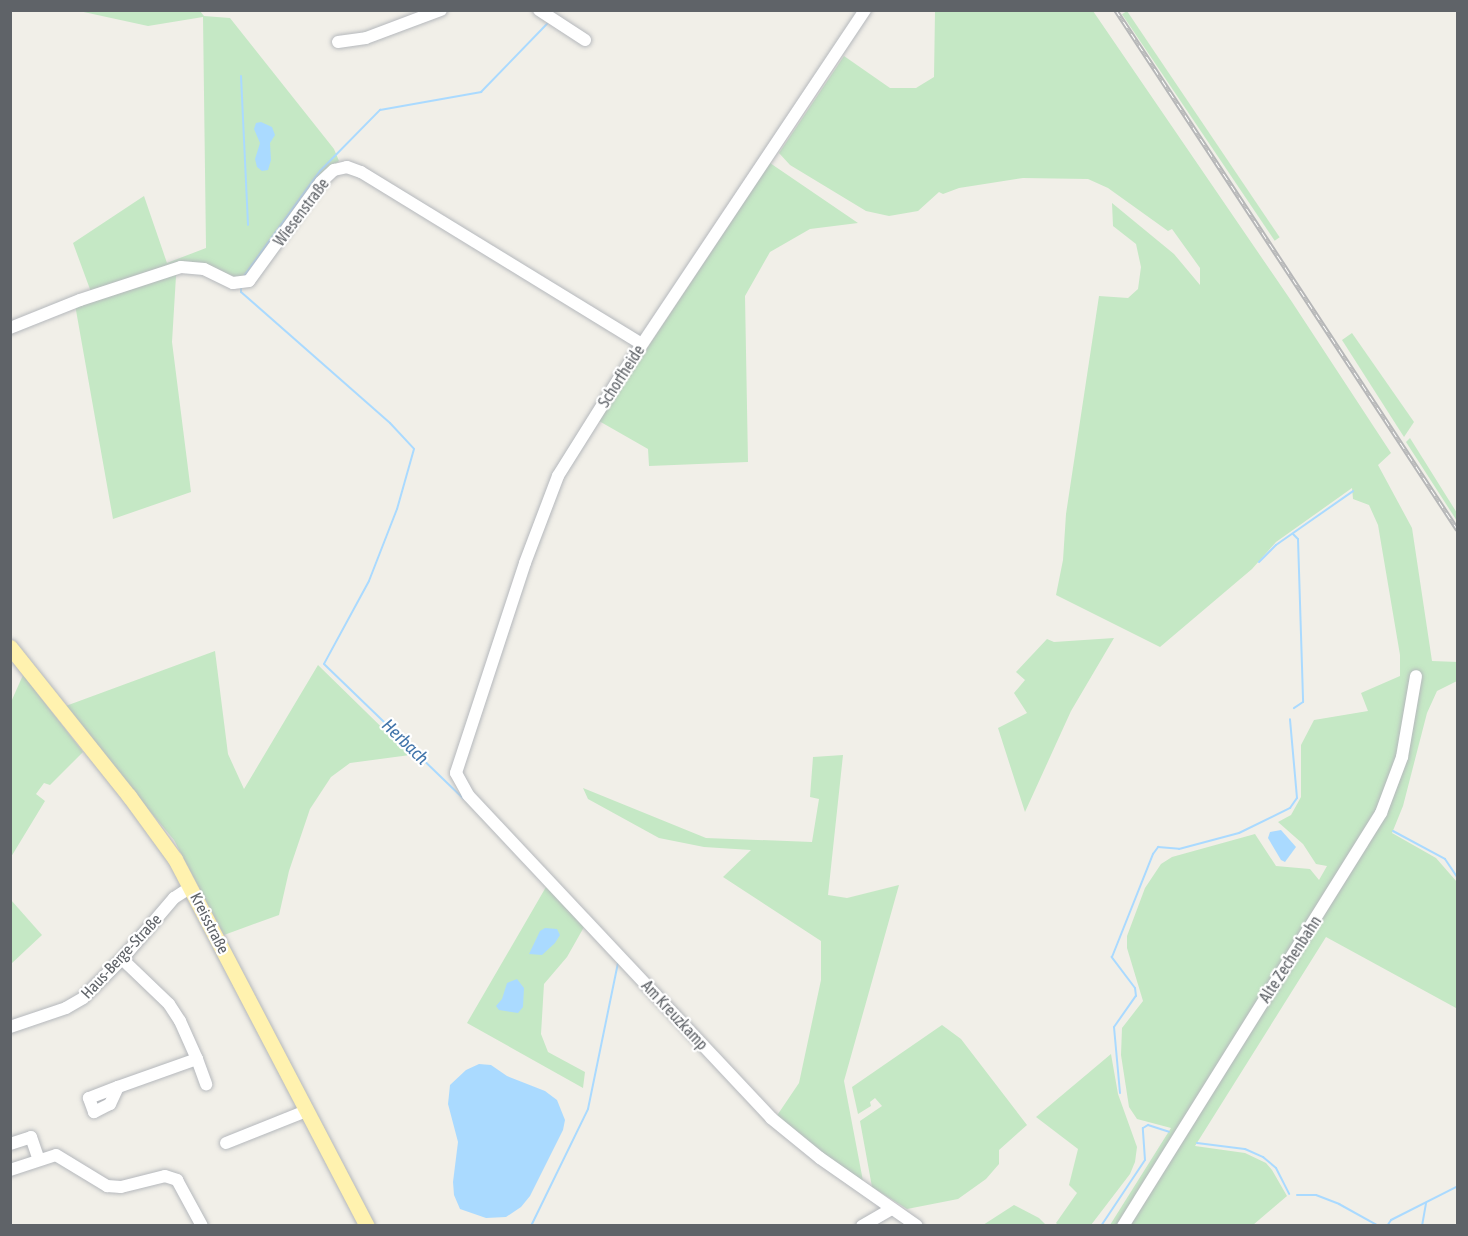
<!DOCTYPE html>
<html>
<head>
<meta charset="utf-8">
<style>
  body { margin:0 }
  #map { position:relative; width:1468px; height:1236px; overflow:hidden; background:#f1efe8; font-family:"Asap Condensed",sans-serif }
  div>[style] { position:absolute }
  [style*='--x'] { left:calc(var(--x)*1px); top:calc(var(--y)*1px); width:calc(var(--w)*1px); rotate:calc(var(--a)*1deg) }
  .green>* { inset:0; background:#c5e8c5; transform-origin:0 0 }
  .water>* { inset:0; background:#aadaff }
  .stream>* { height:2px; margin:-1px; padding:0 1px; transform-origin:1px; border-radius:1px; background:#aadaff }
  .roads { filter:drop-shadow(0 0 2px #b5b8bc) drop-shadow(0 0 2px #b5b8bc) }
  .minor>* { height:12px; margin:-6px; padding:0 6px; transform-origin:6px; border-radius:6px; background:#fff }
  .major>* { height:15px; margin:-7.5px; padding:0 7.5px; transform-origin:7.5px; border-radius:7.5px; background:#fff2af }
  .rail>* { height:4.5px; margin-top:-2.25px; transform-origin:0; background:repeating-linear-gradient(90deg,#fff 0 7px,#b6b7b8 0 14px); box-sizing:border-box; border-block:2px solid #b6b7b8 }
  span { translate:-50% -50%; white-space:nowrap; text-align:center; line-height:1.15; -webkit-text-stroke:4.5px #fff; paint-order:stroke }
  .street-label { font-size:16px; color:#5f6368 }
  .water-label { font-size:18px; color:#4174aa; font-style:italic }
  .frame { position:absolute; inset:0; border:12px solid #5f6368; pointer-events:none }
</style>
</head>
<body>
<div id="map">
  <div class="green">
    <div style="clip-path:polygon(79px 11px,200px 11px,204px 16px,230px 18px,334px 149px,339px 161px,323px 172px,246px 279px,180px 271px,176px 276px,172px 342px,191px 492px,113px 519px,74px 299px,91px 292px,73px 243px,144px 196px,167px 263px,206px 248px,203px 17px,148px 26px)"></div>
    <div style="clip-path:polygon(935px 11px,1093px 11px,1292px 302px,1391px 453px,1378px 465px,1412px 528px,1432px 661px,1458px 662px,1457px 681px,1437px 691px,1427px 713px,1403px 806px,1392px 833px,1436px 858px,1457px 882px,1457px 1006px,1456px 1008px,1326px 937px,1195px 1146px,1245px 1153px,1266px 1163px,1272px 1170px,1287px 1196px,1253px 1225px,1110px 1225px,1171px 1128px,1137px 1119px,1129px 1107px,1121px 1055px,1122px 1028px,1143px 1001px,1127px 948px,1127px 936px,1145px 888px,1161px 864px,1172px 857px,1255px 834px,1276px 866px,1310px 869px,1319px 880px,1327px 866px,1316px 864px,1303px 844px,1278px 822px,1291px 815px,1301px 797px,1301px 745px,1314px 720px,1368px 711px,1361px 693px,1400px 676px,1400px 655px,1378px 525px,1369px 505px,1353px 499px,1352px 488px,1276px 542px,1252px 569px,1160px 647px,1056px 595px,1063px 560px,1066px 514px,1099px 296px,1128px 298px,1138px 289px,1141px 267px,1136px 244px,1113px 226px,1112px 203px,1174px 254px,1200px 285px,1200px 268px,1172px 229px,1168px 231px,1108px 188px,1088px 179px,1023px 178px,959px 188px,943px 194px,939px 192px,918px 211px,889px 216px,866px 211px,790px 165px,779px 153px,844px 56px,890px 88px,916px 88px,934px 77px)"></div>
    <div style="left:1127px;top:11px;width:273px;height:6px;rotate:56deg"></div>
    <div style="clip-path:polygon(770px 163px,858px 223px,810px 229px,770px 252px,745px 296px,748px 462px,649px 466px,648px 449px,599px 421px)"></div>
    <div style="clip-path:polygon(1352px 333px,1414px 422px,1404px 437px,1342px 340px)"></div>
    <div style="clip-path:polygon(1410px 438px,1457px 513px,1457px 521px,1406px 442px)"></div>
    <div style="clip-path:polygon(1114px 638px,1071px 711px,1025px 812px,998px 728px,1027px 713px,1014px 693px,1025px 680px,1016px 672px,1047px 639px,1054px 642px)"></div>
    <div style="clip-path:polygon(215px 651px,228px 754px,244px 789px,318px 665px,410px 755px,350px 763px,331px 777px,310px 809px,289px 871px,279px 915px,224px 935px,174px 840px,63px 707px)"></div>
    <div style="clip-path:polygon(23px 675px,83px 752px,50px 785px,44px 783px,36px 794px,45px 801px,11px 857px,11px 702px)"></div>
    <div style="clip-path:polygon(843px 755px,828px 895px,847px 898px,899px 885px,844px 1081px,863px 1181px,824px 1155px,776px 1117px,799px 1083px,821px 980px,821px 941px,723px 877px,751px 850px,704px 847px,659px 838px,588px 799px,583px 788px,706px 838px,812px 842px,819px 799px,810px 797px,813px 757px)"></div>
    <div style="clip-path:polygon(546px 887px,584px 927px,567px 957px,544px 984px,541px 1034px,548px 1052px,585px 1072px,583px 1088px,467px 1023px)"></div>
    <div style="clip-path:polygon(11px 900px,42px 935px,11px 964px,10px 964px)"></div>
    <div style="clip-path:polygon(942px 1025px,961px 1039px,1027px 1125px,999px 1150px,999px 1164px,986px 1179px,958px 1199px,907px 1209px,872px 1187px,860px 1121px,882px 1106px,875px 1098px,870px 1102px,871px 1106px,858px 1114px,852px 1087px)"></div>
    <div style="clip-path:polygon(1111px 1054px,1118px 1094px,1137px 1147px,1135px 1162px,1130px 1174px,1091px 1225px,1058px 1225px,1056px 1223px,1077px 1193px,1069px 1185px,1078px 1149px,1036px 1117px)"></div>
    <div style="clip-path:polygon(1014px 1205px,1039px 1218px,1046px 1225px,983px 1225px)"></div>
  </div>
  <div class="water">
    <div style="clip-path:polygon(261px 122px,272px 127px,275px 135px,270px 143px,271px 160px,268px 170px,262px 171px,257px 167px,255px 159px,260px 143px,254px 129px,256px 123px)"></div>
    <div style="clip-path:polygon(1281px 830px,1296px 847px,1285px 862px,1281px 860px,1268px 838px,1270px 832px)"></div>
    <div style="clip-path:polygon(545px 928px,557px 929px,560px 935px,555px 943px,542px 955px,529px 954px,540px 931px)"></div>
    <div style="clip-path:polygon(517px 979px,524px 988px,523px 1007px,518px 1013px,499px 1010px,496px 1006px,502px 999px,507px 983px)"></div>
    <div style="clip-path:polygon(479px 1064px,491px 1065px,507px 1076px,545px 1091px,557px 1100px,565px 1120px,563px 1130px,530px 1196px,521px 1207px,506px 1217px,486px 1218px,460px 1209px,454px 1195px,453px 1182px,458px 1142px,448px 1104px,450px 1085px,466px 1070px)"></div>
  </div>
  <div class="stream">
    <div style="--x:241;--y:76;--w:149;--a:87.3"></div>
    <div style="--x:244;--y:276;--w:130;--a:-54.1"></div>
    <div style="--x:320;--y:171;--w:86;--a:-45.5"></div>
    <div style="--x:380;--y:110;--w:103;--a:-10.1"></div>
    <div style="--x:481;--y:92;--w:95;--a:-45.9"></div>
    <div style="--x:241;--y:285;--w:7;--a:90"></div>
    <div style="--x:241;--y:292;--w:198;--a:41.3"></div>
    <div style="--x:390;--y:423;--w:35;--a:47"></div>
    <div style="--x:414;--y:449;--w:62;--a:105.8"></div>
    <div style="--x:397;--y:509;--w:77;--a:111.3"></div>
    <div style="--x:369;--y:581;--w:94;--a:118.5"></div>
    <div style="--x:324;--y:664;--w:194;--a:44"></div>
    <div style="--x:1293;--y:534;--w:7;--a:45"></div>
    <div style="--x:1298;--y:539;--w:163;--a:88.2"></div>
    <div style="--x:1303;--y:702;--w:11;--a:146"></div>
    <div style="--x:1259;--y:562;--w:24;--a:-45"></div>
    <div style="--x:1276;--y:545;--w:94;--a:-35"></div>
    <div style="--x:1393;--y:831;--w:59;--a:28.3"></div>
    <div style="--x:1445;--y:859;--w:23;--a:56"></div>
    <div style="--x:1120;--y:1093;--w:66;--a:-95.2"></div>
    <div style="--x:1114;--y:1027;--w:38;--a:-55"></div>
    <div style="--x:1136;--y:996;--w:8;--a:-97"></div>
    <div style="--x:1135;--y:988;--w:39;--a:-127"></div>
    <div style="--x:1112;--y:957;--w:111;--a:-68.3"></div>
    <div style="--x:1153;--y:854;--w:9;--a:-54"></div>
    <div style="--x:1158;--y:847;--w:21;--a:5"></div>
    <div style="--x:1179;--y:849;--w:62;--a:-14.9"></div>
    <div style="--x:1239;--y:833;--w:57;--a:-26.1"></div>
    <div style="--x:1290;--y:808;--w:12;--a:-55"></div>
    <div style="--x:1297;--y:798;--w:79;--a:-95.1"></div>
    <div style="--x:1197;--y:1143;--w:48;--a:7.1"></div>
    <div style="--x:1245;--y:1149;--w:20;--a:24"></div>
    <div style="--x:1263;--y:1157;--w:17;--a:40"></div>
    <div style="--x:1276;--y:1168;--w:29;--a:63"></div>
    <div style="--x:1297;--y:1195;--w:19;--a:0"></div>
    <div style="--x:1316;--y:1195;--w:25;--a:21"></div>
    <div style="--x:1339;--y:1204;--w:43;--a:28.9"></div>
    <div style="--x:531;--y:1226;--w:130;--a:-64"></div>
    <div style="--x:588;--y:1109;--w:149;--a:-78.4"></div>
    <div style="--x:1101;--y:1226;--w:79;--a:-56.3"></div>
    <div style="--x:1145;--y:1160;--w:32;--a:-94"></div>
    <div style="--x:1143;--y:1128;--w:6;--a:-31"></div>
    <div style="--x:1148;--y:1125;--w:22;--a:18"></div>
    <div style="--x:1387;--y:1226;--w:7;--a:-56"></div>
    <div style="--x:1391;--y:1220;--w:75;--a:-26.9"></div>
    <div style="--x:1422;--y:1226;--w:23;--a:-80"></div>
  </div>
  <div class="roads">
    <div class="minor">
      <div style="--x:539;--y:10;--w:55;--a:33.1"></div>
      <div style="--x:865;--y:10;--w:441;--a:123.7"></div>
      <div style="--x:620;--y:377;--w:117;--a:122.1"></div>
      <div style="--x:558;--y:476;--w:93;--a:110.8"></div>
      <div style="--x:525;--y:563;--w:221;--a:108.2"></div>
      <div style="--x:456;--y:773;--w:25;--a:61"></div>
      <div style="--x:468;--y:795;--w:443;--a:46.8"></div>
      <div style="--x:771;--y:1118;--w:63;--a:39.2"></div>
      <div style="--x:820;--y:1158;--w:118;--a:35"></div>
      <div style="--x:338;--y:42;--w:28;--a:-8"></div>
      <div style="--x:366;--y:38;--w:80;--a:-20.5"></div>
      <div style="--x:10;--y:328;--w:75;--a:-21.8"></div>
      <div style="--x:80;--y:300;--w:106;--a:-18.1"></div>
      <div style="--x:181;--y:267;--w:23;--a:5"></div>
      <div style="--x:204;--y:269;--w:32;--a:26"></div>
      <div style="--x:233;--y:283;--w:16;--a:-7"></div>
      <div style="--x:249;--y:281;--w:122;--a:-54"></div>
      <div style="--x:321;--y:182;--w:18;--a:-43"></div>
      <div style="--x:334;--y:170;--w:13;--a:-13"></div>
      <div style="--x:347;--y:167;--w:15;--a:20"></div>
      <div style="--x:361;--y:172;--w:329;--a:31.5"></div>
      <div style="--x:10;--y:1027;--w:59;--a:-18.7"></div>
      <div style="--x:66;--y:1008;--w:20;--a:-30"></div>
      <div style="--x:83;--y:998;--w:55;--a:-45"></div>
      <div style="--x:122;--y:959;--w:80;--a:-49.6"></div>
      <div style="--x:174;--y:898;--w:20;--a:-33"></div>
      <div style="--x:197;--y:1059;--w:27;--a:70"></div>
      <div style="--x:118;--y:1087;--w:19;--a:115"></div>
      <div style="--x:110;--y:1104;--w:18;--a:153"></div>
      <div style="--x:94;--y:1112;--w:15;--a:-110"></div>
      <div style="--x:89;--y:1098;--w:31;--a:-21"></div>
      <div style="--x:118;--y:1087;--w:84;--a:-19.5"></div>
      <div style="--x:197;--y:1059;--w:42;--a:-114.1"></div>
      <div style="--x:180;--y:1021;--w:20;--a:-123"></div>
      <div style="--x:169;--y:1004;--w:65;--a:-136.2"></div>
      <div style="--x:226;--y:1143;--w:86;--a:-21.8"></div>
      <div style="--x:10;--y:1144;--w:22;--a:-18"></div>
      <div style="--x:31;--y:1137;--w:24;--a:71"></div>
      <div style="--x:10;--y:1170;--w:48;--a:-18.1"></div>
      <div style="--x:56;--y:1155;--w:60;--a:31.3"></div>
      <div style="--x:107;--y:1186;--w:14;--a:4"></div>
      <div style="--x:121;--y:1187;--w:45;--a:-14"></div>
      <div style="--x:165;--y:1176;--w:13;--a:18"></div>
      <div style="--x:177;--y:1180;--w:52;--a:61.5"></div>
      <div style="--x:862;--y:1226;--w:34;--a:-30"></div>
      <div style="--x:1123;--y:1226;--w:487;--a:-58"></div>
      <div style="--x:1381;--y:813;--w:60;--a:-69.4"></div>
      <div style="--x:1402;--y:757;--w:82;--a:-80.2"></div>
    </div>
    <div class="major">
      <div style="--x:10;--y:647;--w:191;--a:51.4"></div>
      <div style="--x:129;--y:796;--w:78;--a:53.9"></div>
      <div style="--x:175;--y:859;--w:414;--a:62.4"></div>
    </div>
  </div>
  <div class="rail">
    <div style="--x:1116;--y:10;--w:622;--a:56.67"></div>
  </div>
  <div class="street-label">
    <span style="left:301px;top:212px;rotate:-53deg">Wiesenstraße</span>
    <span style="left:621px;top:376px;rotate:-57deg">Schorfheide</span>
    <span style="left:210px;top:923px;rotate:63deg">Kreisstraße</span>
    <span style="left:121px;top:956px;rotate:-47deg">Haus-Berge-Straße</span>
    <span style="left:1290px;top:959px;rotate:-57deg">Alte Zechenbahn</span>
    <span style="left:675px;top:1015px;rotate:47deg">Am Kreuzkamp</span>
  </div>
  <div class="water-label">
    <span style="left:405px;top:742px;rotate:44deg">Herbach</span>
  </div>
  <div class="frame"></div>
</div>
</body>
</html>
